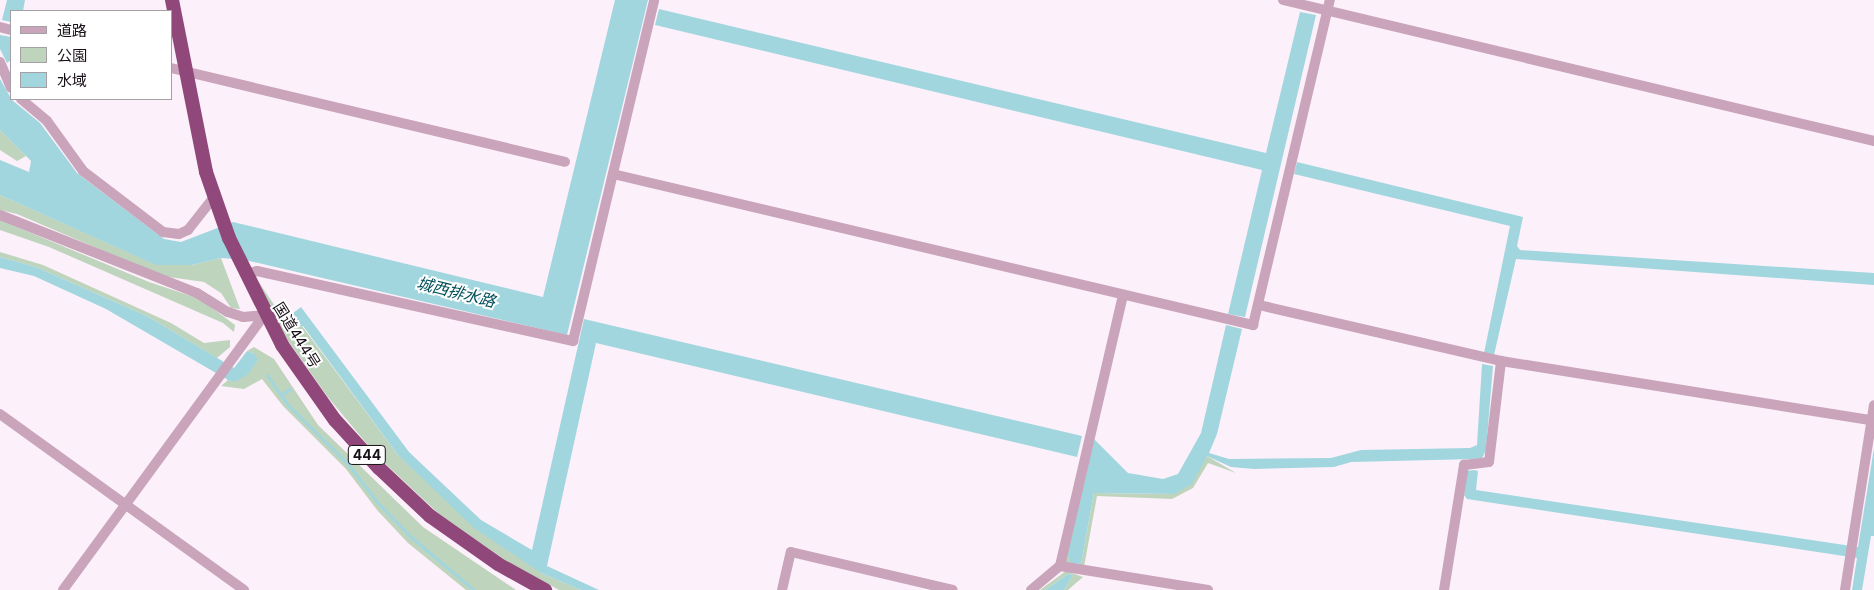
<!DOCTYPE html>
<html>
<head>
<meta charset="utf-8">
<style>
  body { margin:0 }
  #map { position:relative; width:1874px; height:590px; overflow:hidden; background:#fcf0fa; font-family:Inter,"Noto Sans JP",sans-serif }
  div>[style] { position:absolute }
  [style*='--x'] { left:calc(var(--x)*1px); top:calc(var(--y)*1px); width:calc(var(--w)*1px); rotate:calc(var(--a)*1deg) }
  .green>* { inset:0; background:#bfd4bc }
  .water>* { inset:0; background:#a1d6df }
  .stream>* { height:3px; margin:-1.5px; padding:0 1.5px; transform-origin:1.5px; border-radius:1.5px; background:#a1d6df }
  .minor>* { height:10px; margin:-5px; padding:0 5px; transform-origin:5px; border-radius:5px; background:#c9a4bb }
  .highway>* { height:14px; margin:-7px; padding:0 7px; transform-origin:7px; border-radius:7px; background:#904779 }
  span { translate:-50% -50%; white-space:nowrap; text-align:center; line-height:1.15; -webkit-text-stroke:4px #fff; paint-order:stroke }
  .shield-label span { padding:1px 4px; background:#fff; border:1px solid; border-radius:4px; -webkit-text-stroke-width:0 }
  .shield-label { font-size:14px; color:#191018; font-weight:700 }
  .street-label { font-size:15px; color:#191018 }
  .water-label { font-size:16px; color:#00505a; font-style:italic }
  .legend { position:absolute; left:10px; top:10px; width:162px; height:90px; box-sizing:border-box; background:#fff; border:1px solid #a39fa3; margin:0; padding:6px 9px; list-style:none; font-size:15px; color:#191018 }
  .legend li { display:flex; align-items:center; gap:10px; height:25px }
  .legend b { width:25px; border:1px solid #a39fa3 }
</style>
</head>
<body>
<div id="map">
  <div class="green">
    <div style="clip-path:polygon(0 130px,26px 156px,17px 161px,0 150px)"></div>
    <div style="clip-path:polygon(0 195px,157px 265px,192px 265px,221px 258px,240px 309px,231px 308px,221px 293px,204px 282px,162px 276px,17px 214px,0 210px)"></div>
    <div style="clip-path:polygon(0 220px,149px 282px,200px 299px,235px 325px,234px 332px,223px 323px,49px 247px,0 230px)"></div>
    <div style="clip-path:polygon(0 252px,43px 265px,171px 323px,204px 343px,230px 340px,230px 347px,217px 358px,147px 316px,36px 267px,0 257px)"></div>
    <div style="clip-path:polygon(258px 281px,290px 328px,302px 326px,398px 455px,541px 573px,581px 590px,559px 590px,505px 560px,438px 513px,377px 456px,327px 396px,284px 335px)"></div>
    <div style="clip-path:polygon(254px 347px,274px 359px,318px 425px,423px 527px,516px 590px,466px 590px,408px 543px,377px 510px,346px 469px,283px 406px,262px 379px,244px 389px,221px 386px,228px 380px,235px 381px,255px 354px,247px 351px)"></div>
    <div style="clip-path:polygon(1092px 438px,1071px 563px,1081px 564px,1094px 493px,1174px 494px,1207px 456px,1236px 473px,1208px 463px,1193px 488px,1172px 499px,1097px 496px,1084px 567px,1064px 563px)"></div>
    <div style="clip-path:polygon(1066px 571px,1083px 577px,1068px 590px,1064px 590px,1073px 575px,1068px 574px,1045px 590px,1040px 590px)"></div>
  </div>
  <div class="water">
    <div style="clip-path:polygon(7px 0,25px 0,23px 11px,11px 11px,11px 22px,2px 20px)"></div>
    <div style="clip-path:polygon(615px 0,648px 0,567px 335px,245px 260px,221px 258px,192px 265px,156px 265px,0 195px,0 160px,29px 172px,31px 161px,0 130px,0 79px,12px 100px,40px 123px,77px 173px,164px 239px,181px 242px,233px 222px,543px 297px)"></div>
    <div style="clip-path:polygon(659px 9px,1266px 153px,1300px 12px,1316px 15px,1245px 317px,1228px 314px,1262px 170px,655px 25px)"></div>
    <div style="clip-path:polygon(0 35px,11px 37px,11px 60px,7px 63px,0 49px)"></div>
    <div style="clip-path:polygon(1297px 162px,1523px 217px,1517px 246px,1520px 250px,1874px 273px,1874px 285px,1516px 259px,1494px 355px,1484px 353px,1510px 226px,1294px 174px)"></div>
    <div style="clip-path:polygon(0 257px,36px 267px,147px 316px,234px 368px,247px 351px,255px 354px,258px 360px,248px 374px,235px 382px,228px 380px,106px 309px,34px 276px,0 268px)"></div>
    <div style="clip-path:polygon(301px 307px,409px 452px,481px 520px,532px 550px,584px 319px,1082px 436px,1077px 457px,596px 343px,547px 566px,599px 590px,581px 590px,541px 573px,474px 528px,398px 455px,303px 326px,290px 328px,285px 319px)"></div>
    <div style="clip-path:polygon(1226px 325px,1242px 329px,1217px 434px,1209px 453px,1229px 459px,1331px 458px,1361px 450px,1470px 448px,1477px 445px,1482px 364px,1493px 366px,1486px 450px,1482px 458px,1475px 459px,1351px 462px,1334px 467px,1254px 469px,1231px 467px,1207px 456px,1192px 484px,1174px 494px,1094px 493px,1081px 564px,1070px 563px,1068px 555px,1094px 439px,1128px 473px,1163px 479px,1178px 474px,1201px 433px)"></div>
    <div style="clip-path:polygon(1874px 448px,1874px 536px,1871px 536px,1862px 590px,1852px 590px,1857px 558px,1467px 499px,1464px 495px,1467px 471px,1474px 470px,1478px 471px,1476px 490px,1858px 547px)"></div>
    <div style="clip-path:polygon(1068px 574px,1073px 575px,1064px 590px,1045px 590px)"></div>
  </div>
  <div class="stream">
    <div style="--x:267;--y:375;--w:35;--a:55"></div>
    <div style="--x:287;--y:404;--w:86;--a:44.5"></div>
    <div style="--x:348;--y:464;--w:49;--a:52.4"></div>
    <div style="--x:378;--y:503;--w:47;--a:45.9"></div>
    <div style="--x:411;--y:537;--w:82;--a:40.1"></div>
    <div style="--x:281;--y:395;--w:11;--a:-34"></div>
  </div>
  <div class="minor">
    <div style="--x:1283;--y:0;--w:608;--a:13.42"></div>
    <div style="--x:0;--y:27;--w:11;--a:15"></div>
    <div style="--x:0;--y:62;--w:28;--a:67"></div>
    <div style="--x:171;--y:68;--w:405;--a:13.4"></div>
    <div style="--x:21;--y:99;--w:34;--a:40"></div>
    <div style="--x:47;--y:121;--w:62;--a:54.2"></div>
    <div style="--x:83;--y:171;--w:101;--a:37.3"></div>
    <div style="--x:163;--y:232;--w:16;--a:7"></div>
    <div style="--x:179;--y:234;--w:10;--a:-24"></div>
    <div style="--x:188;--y:230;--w:42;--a:-51.8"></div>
    <div style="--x:613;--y:174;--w:658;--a:13.28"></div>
    <div style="--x:1253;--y:325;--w:334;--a:-76.7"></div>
    <div style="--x:0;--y:215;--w:212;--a:21.6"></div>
    <div style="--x:197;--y:293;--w:36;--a:32"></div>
    <div style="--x:228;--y:312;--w:16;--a:18"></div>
    <div style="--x:243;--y:317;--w:21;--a:-5"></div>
    <div style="--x:245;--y:274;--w:12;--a:-14"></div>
    <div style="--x:257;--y:271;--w:324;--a:12.5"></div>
    <div style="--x:573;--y:341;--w:350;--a:-76.6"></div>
    <div style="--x:1259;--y:305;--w:248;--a:13"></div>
    <div style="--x:1501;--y:361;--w:375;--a:9.1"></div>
    <div style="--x:0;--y:414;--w:301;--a:35.8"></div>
    <div style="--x:1060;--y:566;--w:150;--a:9.2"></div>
    <div style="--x:63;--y:590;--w:341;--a:-53.8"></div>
    <div style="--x:782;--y:590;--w:39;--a:-77"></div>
    <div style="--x:791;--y:552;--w:166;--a:13.2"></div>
    <div style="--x:1031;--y:590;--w:38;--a:-40"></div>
    <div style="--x:1060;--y:566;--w:278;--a:-76.9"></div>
    <div style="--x:1444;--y:590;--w:127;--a:-80.9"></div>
    <div style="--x:1464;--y:465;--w:25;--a:-7"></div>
    <div style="--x:1489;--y:462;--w:102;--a:-83.2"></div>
    <div style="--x:1845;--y:590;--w:187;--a:-81.1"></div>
  </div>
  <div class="highway">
    <div style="--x:172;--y:0;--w:175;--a:78.8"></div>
    <div style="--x:206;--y:172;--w:70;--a:70.8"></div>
    <div style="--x:229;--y:238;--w:119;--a:63.6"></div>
    <div style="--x:282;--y:345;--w:92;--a:54.8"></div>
    <div style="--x:335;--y:420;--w:65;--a:47.5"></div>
    <div style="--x:379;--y:468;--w:70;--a:43.3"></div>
    <div style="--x:430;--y:516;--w:83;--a:35.2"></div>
    <div style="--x:498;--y:564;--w:54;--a:29"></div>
  </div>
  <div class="shield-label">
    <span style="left:367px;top:455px">444</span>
  </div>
  <div class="street-label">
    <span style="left:297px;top:335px;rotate:58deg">国道444号</span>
  </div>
  <div class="water-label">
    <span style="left:456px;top:292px;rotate:14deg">城西排水路</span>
  </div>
  <ul class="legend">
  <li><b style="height:6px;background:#c9a4bb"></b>道路</li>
  <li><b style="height:14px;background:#bfd4bc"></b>公園</li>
  <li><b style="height:14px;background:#a1d6df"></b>水域</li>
  </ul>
</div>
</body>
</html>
